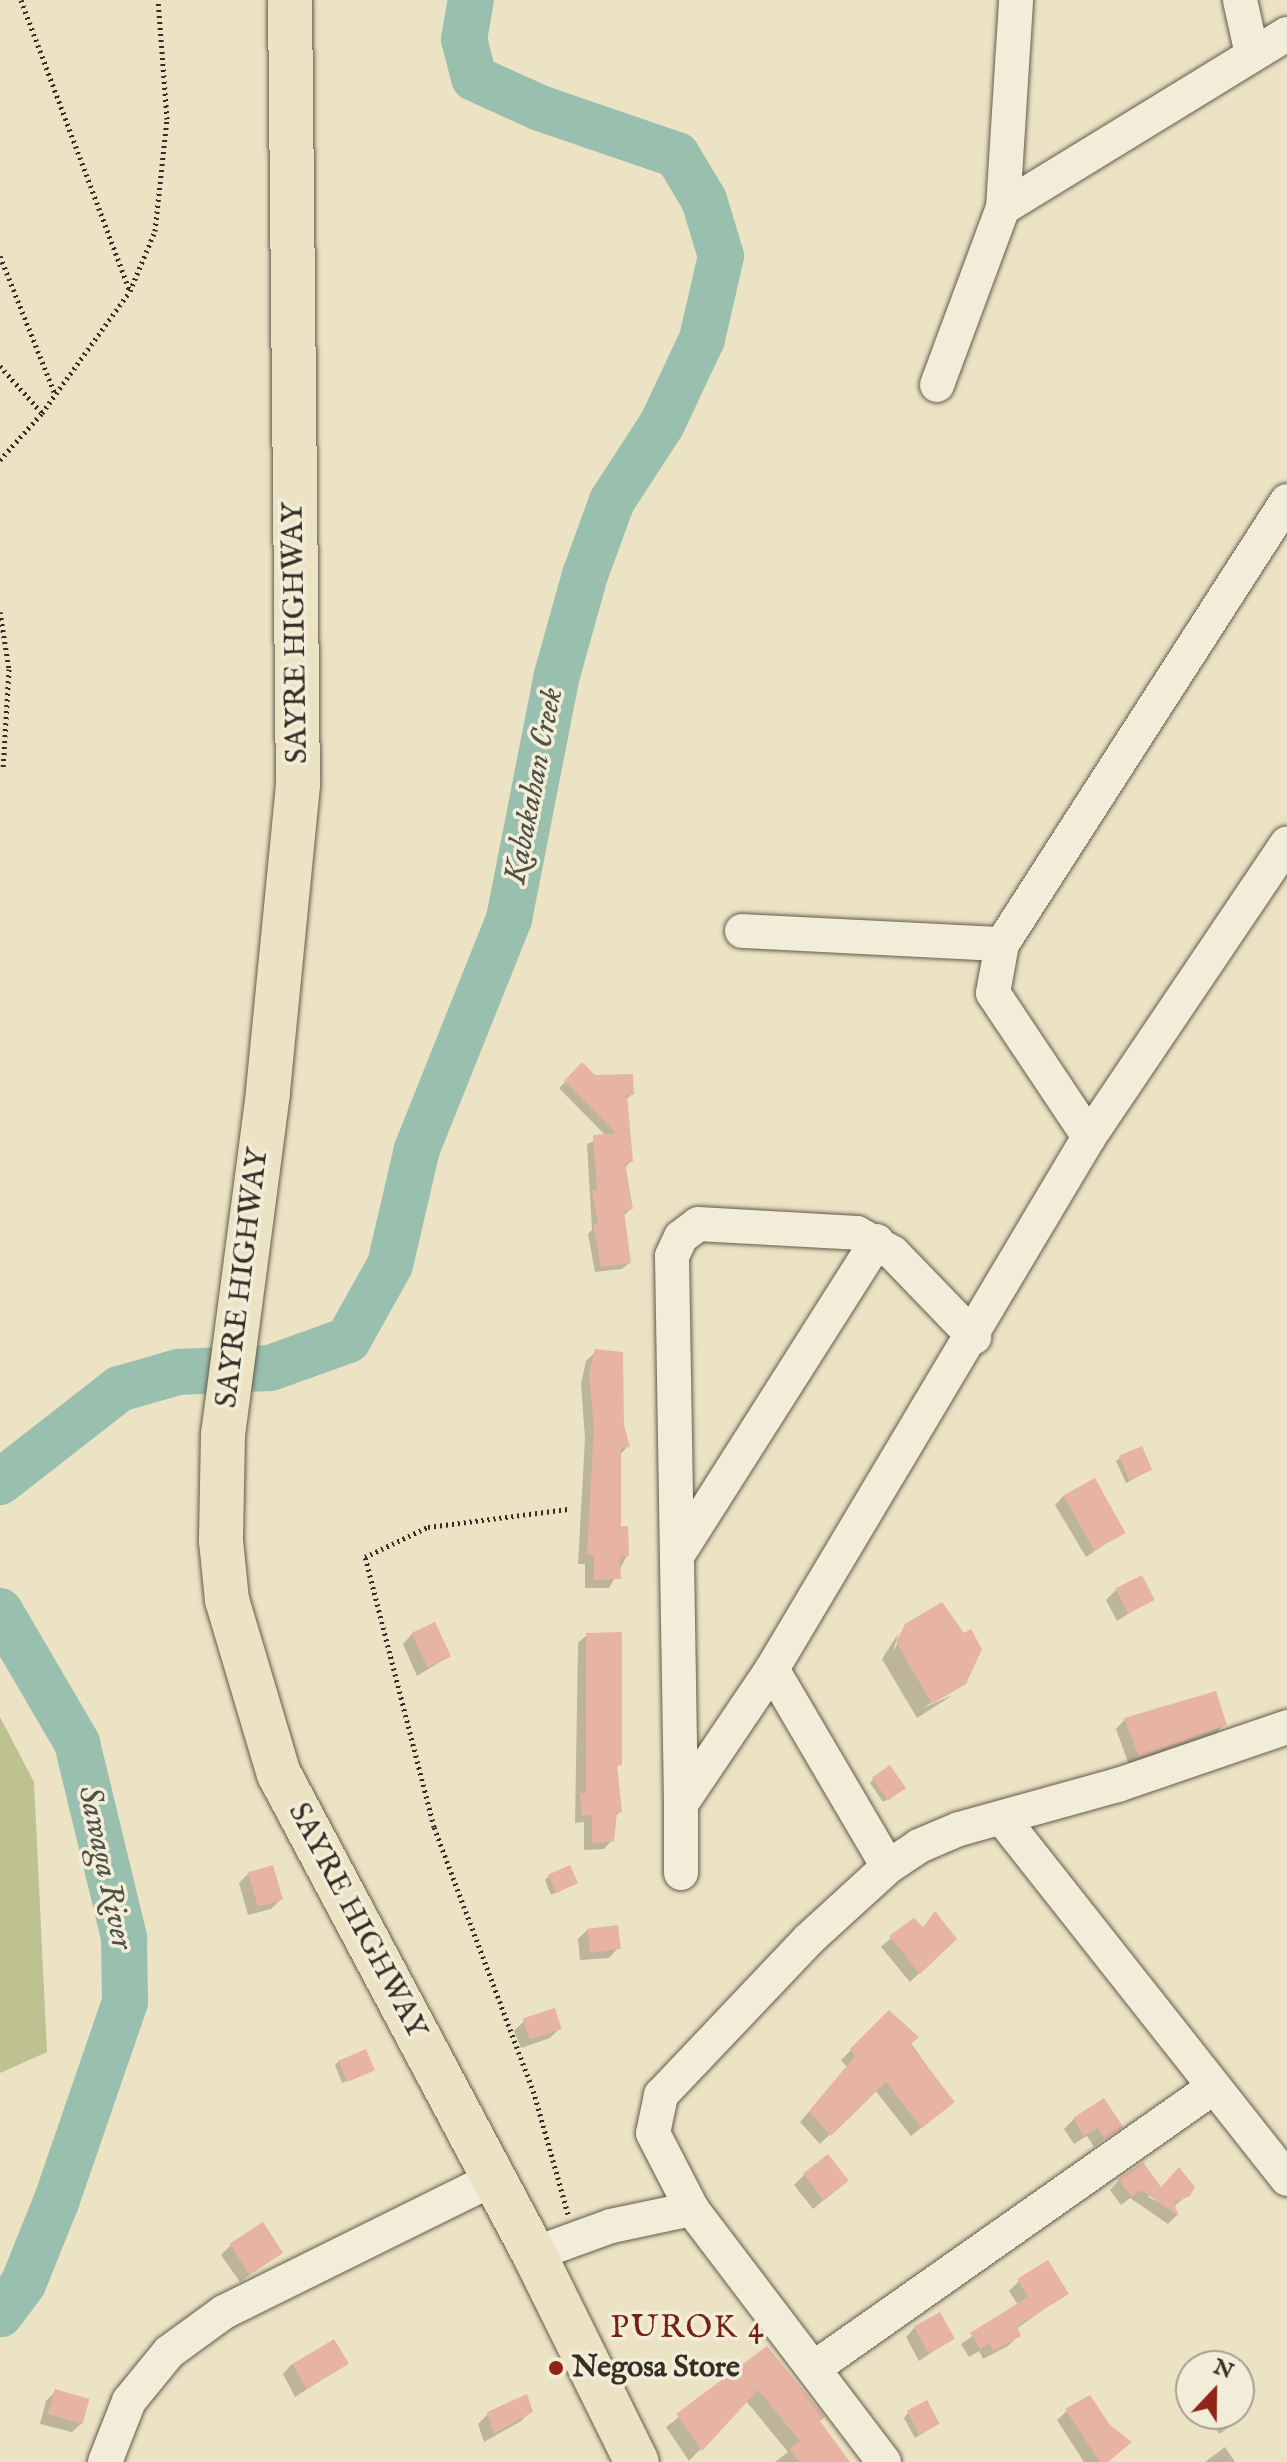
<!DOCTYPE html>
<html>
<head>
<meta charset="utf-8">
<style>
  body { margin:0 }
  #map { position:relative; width:1287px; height:2462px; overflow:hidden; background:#ebe3c4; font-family:"IM FELL English",serif }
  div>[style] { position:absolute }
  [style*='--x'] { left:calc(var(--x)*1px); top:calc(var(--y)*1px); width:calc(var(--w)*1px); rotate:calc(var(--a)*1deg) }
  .green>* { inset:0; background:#bdc290 }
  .shadow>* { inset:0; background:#0003 }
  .river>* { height:46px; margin:-23px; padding:0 23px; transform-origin:23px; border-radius:23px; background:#99bfae }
  .building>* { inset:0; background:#e7b4a3; transform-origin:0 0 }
  .path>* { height:5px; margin-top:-2.5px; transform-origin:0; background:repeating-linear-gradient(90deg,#372d24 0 2px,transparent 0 6px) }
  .roads { filter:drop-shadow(0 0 2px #645a4c) drop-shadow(0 0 2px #645a4c) }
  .minor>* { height:34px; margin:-17px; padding:0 17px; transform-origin:17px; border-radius:17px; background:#f2edd9 }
  .highway>* { height:44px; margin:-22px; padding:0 22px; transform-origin:22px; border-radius:22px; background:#ebe3c4 }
  .dots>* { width:22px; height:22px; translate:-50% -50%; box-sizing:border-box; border:4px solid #f2edd9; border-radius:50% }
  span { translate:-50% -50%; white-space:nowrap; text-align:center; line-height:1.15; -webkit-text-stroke:7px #f2edd9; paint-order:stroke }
  .street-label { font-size:30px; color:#372d24 }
  .poi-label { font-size:30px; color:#372d24; font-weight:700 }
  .left { translate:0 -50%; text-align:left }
  .water-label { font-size:32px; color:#505246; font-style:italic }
  .neighbourhood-label { font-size:32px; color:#7a1f14; letter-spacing:2px }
  .north { position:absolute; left:1175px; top:2350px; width:80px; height:80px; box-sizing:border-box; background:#f2edd9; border:2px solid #a7a091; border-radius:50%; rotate:22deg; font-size:22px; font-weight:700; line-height:32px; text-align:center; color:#372d24 }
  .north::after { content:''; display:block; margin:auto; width:28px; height:36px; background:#8f2418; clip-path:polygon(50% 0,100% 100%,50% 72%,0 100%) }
</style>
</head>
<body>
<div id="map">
  <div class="green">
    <div style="clip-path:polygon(0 1717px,34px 1782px,47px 2052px,0 2073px)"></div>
  </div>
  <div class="shadow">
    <div style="clip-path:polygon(582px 1065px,594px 1077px,632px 1094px,625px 1101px,631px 1161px,624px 1169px,631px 1209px,623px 1216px,629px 1263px,622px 1269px,595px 1272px,588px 1234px,592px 1230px,587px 1144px,606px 1136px,559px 1088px)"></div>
    <div style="clip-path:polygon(595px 1352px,627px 1447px,619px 1456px,619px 1528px,627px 1556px,609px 1588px,585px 1588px,585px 1564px,578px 1564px,585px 1438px,581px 1384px,586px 1361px)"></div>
    <div style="clip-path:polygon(1121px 1457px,1150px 1470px,1126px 1483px,1116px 1461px)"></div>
    <div style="clip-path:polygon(1064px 1495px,1123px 1532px,1086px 1557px,1055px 1505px)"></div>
    <div style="clip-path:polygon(1116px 1590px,1152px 1599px,1117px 1621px,1106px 1600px)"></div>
    <div style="clip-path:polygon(907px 1625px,963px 1635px,964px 1683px,923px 1708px,953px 1695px,917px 1718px,882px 1659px,898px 1634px,893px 1652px)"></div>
    <div style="clip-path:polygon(412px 1634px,448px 1657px,417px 1676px,403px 1644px)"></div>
    <div style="clip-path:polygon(587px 1635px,620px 1764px,615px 1769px,620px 1812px,614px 1817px,612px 1840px,604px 1849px,584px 1850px,584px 1822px,575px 1823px,578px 1643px)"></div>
    <div style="clip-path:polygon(1125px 1719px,1225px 1724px,1215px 1734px,1129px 1765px,1116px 1729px)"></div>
    <div style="clip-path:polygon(874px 1778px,899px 1792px,883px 1802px,870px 1783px)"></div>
    <div style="clip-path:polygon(249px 1873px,281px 1899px,271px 1909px,248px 1915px,239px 1883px)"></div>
    <div style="clip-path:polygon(549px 1876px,576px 1882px,551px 1895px,545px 1880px)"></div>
    <div style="clip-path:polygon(935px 1914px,955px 1939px,910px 1982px,881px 1947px,891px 1938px,921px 1929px)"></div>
    <div style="clip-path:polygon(587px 1930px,618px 1948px,609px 1958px,580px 1960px,578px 1939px)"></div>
    <div style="clip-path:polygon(889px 2013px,953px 2102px,911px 2136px,875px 2090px,820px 2144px,800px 2122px,847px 2067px,841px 2060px)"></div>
    <div style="clip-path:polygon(524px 2021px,560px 2028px,550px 2038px,521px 2048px,514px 2031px)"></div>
    <div style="clip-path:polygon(340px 2060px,372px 2069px,342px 2083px,335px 2065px)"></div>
    <div style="clip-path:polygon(1074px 2119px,1120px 2126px,1094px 2147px,1087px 2136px,1074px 2144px,1064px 2129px)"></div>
    <div style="clip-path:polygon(804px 2175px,847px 2181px,813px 2209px,794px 2185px)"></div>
    <div style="clip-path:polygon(evenodd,1119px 2180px,1161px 2189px,1189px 2194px,1173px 2207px,1177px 2215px,1168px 2224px,1130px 2198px,1121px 2205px,1110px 2190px,1119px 2180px,1151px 2194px,1171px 2208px,1148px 2197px,1151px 2194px)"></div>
    <div style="clip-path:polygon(231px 2245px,280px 2252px,240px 2282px,221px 2255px)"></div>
    <div style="clip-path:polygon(1019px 2281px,1067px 2293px,1016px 2329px,1018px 2336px,1008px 2346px,983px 2359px,979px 2351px,969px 2357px,961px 2344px,1018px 2305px,1009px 2291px)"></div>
    <div style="clip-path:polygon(915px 2327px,953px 2338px,919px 2361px,906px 2337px)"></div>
    <div style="clip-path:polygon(767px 2349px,818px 2421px,848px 2462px,775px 2462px,788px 2452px,746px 2401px,689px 2461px,666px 2427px)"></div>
    <div style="clip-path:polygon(292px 2364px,346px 2364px,295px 2397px,283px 2374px)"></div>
    <div style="clip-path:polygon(55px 2392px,82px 2423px,72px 2432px,40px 2424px,46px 2401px)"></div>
    <div style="clip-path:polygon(1239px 2405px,1246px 2416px,1219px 2434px,1208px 2417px,1239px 2414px)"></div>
    <div style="clip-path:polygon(531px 2411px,521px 2421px,484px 2442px,478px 2424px,488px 2414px)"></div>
    <div style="clip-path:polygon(1067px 2411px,1107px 2462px,1084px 2462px,1057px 2420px)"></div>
    <div style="clip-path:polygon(908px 2413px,938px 2424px,915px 2438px,904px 2418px)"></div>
    <div style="clip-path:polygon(1225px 2447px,1235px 2462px,1205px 2462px)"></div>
  </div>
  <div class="river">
    <div style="--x:0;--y:1482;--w:151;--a:-38"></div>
    <div style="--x:119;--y:1389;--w:61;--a:-16.1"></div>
    <div style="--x:178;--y:1372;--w:92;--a:-2.5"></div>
    <div style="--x:270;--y:1368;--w:83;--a:-19.7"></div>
    <div style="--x:348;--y:1340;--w:86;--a:-60.8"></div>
    <div style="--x:390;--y:1265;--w:119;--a:-76.9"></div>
    <div style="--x:417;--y:1149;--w:248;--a:-68.2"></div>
    <div style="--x:509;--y:919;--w:249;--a:-78.9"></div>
    <div style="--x:557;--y:675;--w:104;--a:-74.4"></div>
    <div style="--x:585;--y:575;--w:79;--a:-70"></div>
    <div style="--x:612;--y:501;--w:92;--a:-57"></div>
    <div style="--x:662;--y:424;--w:94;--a:-64.8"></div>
    <div style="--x:702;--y:339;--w:85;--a:-77.1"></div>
    <div style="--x:721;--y:256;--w:59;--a:-106.9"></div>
    <div style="--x:704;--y:200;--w:52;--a:-121"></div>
    <div style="--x:677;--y:155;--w:145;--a:-161.1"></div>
    <div style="--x:540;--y:108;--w:72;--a:-155.6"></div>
    <div style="--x:474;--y:78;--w:40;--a:-104.4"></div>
    <div style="--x:464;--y:39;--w:40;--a:-80"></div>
    <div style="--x:0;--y:1611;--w:153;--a:59.7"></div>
    <div style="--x:77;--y:1743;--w:201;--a:76.4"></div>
    <div style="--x:124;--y:1938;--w:64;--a:89.1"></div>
    <div style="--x:125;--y:2002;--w:212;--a:109"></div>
    <div style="--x:56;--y:2202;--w:88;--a:111.9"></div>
    <div style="--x:23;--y:2284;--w:38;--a:127"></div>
  </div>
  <div class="building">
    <div style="clip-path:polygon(582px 1062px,595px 1075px,633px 1074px,634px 1095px,627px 1095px,633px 1162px,625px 1163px,633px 1209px,624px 1211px,631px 1263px,601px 1267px,593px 1225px,598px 1224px,592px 1191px,597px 1190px,593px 1135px,616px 1133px,564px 1081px)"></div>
    <div style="clip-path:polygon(595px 1349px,623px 1352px,624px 1425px,630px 1447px,621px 1448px,621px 1526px,628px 1526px,629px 1556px,620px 1557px,621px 1579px,594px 1580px,594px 1555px,587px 1555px,594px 1428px,589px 1373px)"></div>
    <div style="left:1142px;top:1446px;width:26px;height:25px;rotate:67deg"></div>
    <div style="left:1095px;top:1478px;width:63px;height:36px;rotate:61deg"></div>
    <div style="left:1142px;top:1575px;width:28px;height:30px;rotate:63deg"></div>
    <div style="clip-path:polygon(942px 1602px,964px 1633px,971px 1629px,982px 1649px,966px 1684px,932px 1704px,896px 1642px,905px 1624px)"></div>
    <div style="left:435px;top:1622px;width:38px;height:26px;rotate:65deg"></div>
    <div style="clip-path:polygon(622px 1632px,622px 1765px,617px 1765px,622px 1812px,617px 1813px,614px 1841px,592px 1843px,592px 1815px,582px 1816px,580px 1793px,586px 1793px,586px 1633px)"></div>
    <div style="clip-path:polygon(1216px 1691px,1227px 1725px,1139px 1757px,1124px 1718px)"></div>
    <div style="left:890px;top:1765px;width:28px;height:22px;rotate:55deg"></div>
    <div style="left:273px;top:1865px;width:36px;height:26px;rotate:74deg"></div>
    <div style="left:570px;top:1865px;width:20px;height:24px;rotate:66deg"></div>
    <div style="clip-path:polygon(935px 1911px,957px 1939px,920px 1974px,889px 1936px,914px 1918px,923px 1927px)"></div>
    <div style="left:618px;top:1925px;width:24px;height:31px;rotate:83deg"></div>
    <div style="left:555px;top:2008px;width:22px;height:34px;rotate:72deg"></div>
    <div style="clip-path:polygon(889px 2010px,919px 2037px,910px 2045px,955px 2102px,922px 2128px,886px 2082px,831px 2136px,809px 2111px,855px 2056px,850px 2049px)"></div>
    <div style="left:366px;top:2049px;width:23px;height:30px;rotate:67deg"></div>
    <div style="clip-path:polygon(1104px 2098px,1123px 2127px,1105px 2139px,1098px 2128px,1084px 2136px,1073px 2118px)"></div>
    <div style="left:828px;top:2154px;width:34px;height:32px;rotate:52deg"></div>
    <div style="clip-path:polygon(1143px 2162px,1161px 2187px,1179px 2167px,1195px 2187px,1190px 2196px,1174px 2203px,1179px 2216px,1141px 2190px,1132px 2197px,1118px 2179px)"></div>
    <div style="left:263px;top:2222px;width:37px;height:40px;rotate:57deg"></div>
    <div style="clip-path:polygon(1048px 2260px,1069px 2294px,1017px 2326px,1021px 2336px,993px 2351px,989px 2343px,980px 2349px,970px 2333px,1028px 2297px,1017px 2279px)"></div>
    <div style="left:940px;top:2312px;width:31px;height:30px;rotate:61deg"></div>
    <div style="left:334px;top:2339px;width:29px;height:49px;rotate:59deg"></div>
    <div style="clip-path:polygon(767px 2346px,825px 2417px,820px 2421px,850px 2462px,799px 2462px,789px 2449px,800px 2441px,758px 2390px,702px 2451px,676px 2414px)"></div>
    <div style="left:55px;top:2389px;width:36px;height:26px;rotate:16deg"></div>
    <div style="clip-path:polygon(527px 2394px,533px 2412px,494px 2434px,487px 2412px)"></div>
    <div style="clip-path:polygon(1090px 2395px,1110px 2425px,1132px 2442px,1108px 2462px,1100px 2462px,1065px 2409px)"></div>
    <div style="left:927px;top:2400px;width:27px;height:23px;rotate:62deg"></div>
  </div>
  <div class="path">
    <div style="--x:21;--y:0;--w:311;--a:69.5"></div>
    <div style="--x:0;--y:256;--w:149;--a:68.3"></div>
    <div style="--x:0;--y:366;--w:63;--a:48.2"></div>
    <div style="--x:0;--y:460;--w:63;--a:-48.2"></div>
    <div style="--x:42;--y:413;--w:150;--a:-54.2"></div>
    <div style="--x:130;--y:291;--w:65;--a:-67.4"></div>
    <div style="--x:155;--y:231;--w:113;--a:-83.9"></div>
    <div style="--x:167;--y:119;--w:119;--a:-94.3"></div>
    <div style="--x:0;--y:612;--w:58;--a:81"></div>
    <div style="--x:9;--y:669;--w:100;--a:93.4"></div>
    <div style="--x:568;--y:2214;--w:126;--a:-105.7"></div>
    <div style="--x:534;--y:2093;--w:284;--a:-110.6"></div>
    <div style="--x:434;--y:1827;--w:279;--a:-104.3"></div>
    <div style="--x:365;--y:1557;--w:70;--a:-25.5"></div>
    <div style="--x:428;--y:1527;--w:141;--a:-7.3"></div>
  </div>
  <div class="roads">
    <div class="minor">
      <div style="--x:1240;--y:0;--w:55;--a:77.5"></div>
      <div style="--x:1003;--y:208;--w:333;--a:-31.5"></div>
      <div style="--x:937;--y:385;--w:189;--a:-69.6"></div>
      <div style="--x:1003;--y:208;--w:208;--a:-86.4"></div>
      <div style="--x:1287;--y:501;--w:527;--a:122.75"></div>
      <div style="--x:1002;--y:944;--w:50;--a:100.4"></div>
      <div style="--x:993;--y:993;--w:173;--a:56.3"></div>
      <div style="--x:1089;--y:1137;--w:354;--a:-56"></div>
      <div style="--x:742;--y:931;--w:260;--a:2.9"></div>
      <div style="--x:677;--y:1556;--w:373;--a:-57.6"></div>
      <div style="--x:772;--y:1669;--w:619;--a:-59.21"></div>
      <div style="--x:681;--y:1804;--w:548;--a:-90.94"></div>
      <div style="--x:672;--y:1256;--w:21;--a:-65"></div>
      <div style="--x:681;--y:1237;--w:21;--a:-37"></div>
      <div style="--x:698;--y:1224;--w:159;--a:3.2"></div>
      <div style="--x:857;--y:1233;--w:41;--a:29.1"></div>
      <div style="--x:893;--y:1253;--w:117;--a:46"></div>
      <div style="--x:1002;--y:1818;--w:460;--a:51.7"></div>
      <div style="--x:681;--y:1873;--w:69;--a:-90"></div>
      <div style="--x:681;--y:1804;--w:163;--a:-56"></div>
      <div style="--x:772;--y:1669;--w:229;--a:59.6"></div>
      <div style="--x:534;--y:2254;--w:82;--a:-20"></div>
      <div style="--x:611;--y:2226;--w:83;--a:-11.9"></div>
      <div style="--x:814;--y:2368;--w:485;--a:-35.1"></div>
      <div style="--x:105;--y:2462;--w:66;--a:-68.5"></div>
      <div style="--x:129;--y:2401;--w:63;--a:-50.8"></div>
      <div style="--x:169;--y:2352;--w:68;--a:-36"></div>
      <div style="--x:224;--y:2312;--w:300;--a:-26.3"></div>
      <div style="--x:884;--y:2462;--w:318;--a:-127.2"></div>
      <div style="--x:692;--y:2209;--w:85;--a:-117.2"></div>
      <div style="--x:653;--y:2133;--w:39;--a:-78"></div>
      <div style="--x:661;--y:2095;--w:214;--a:-46.5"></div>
      <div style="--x:808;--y:1940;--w:108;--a:-42.4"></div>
      <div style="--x:888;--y:1867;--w:37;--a:-34"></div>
      <div style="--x:919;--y:1846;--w:43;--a:-23"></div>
      <div style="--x:959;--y:1829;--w:165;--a:-15.5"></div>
      <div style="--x:1118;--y:1785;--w:179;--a:-18.9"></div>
    </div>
    <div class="highway">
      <div style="--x:290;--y:0;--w:785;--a:89.42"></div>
      <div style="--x:298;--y:785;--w:309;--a:95.6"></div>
      <div style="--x:268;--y:1093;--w:344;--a:97.5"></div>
      <div style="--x:223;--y:1434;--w:107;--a:91.1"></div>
      <div style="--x:221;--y:1541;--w:59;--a:84.2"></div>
      <div style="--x:227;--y:1600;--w:182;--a:73.4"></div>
      <div style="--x:279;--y:1774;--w:544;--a:62.02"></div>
      <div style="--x:534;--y:2254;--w:232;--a:63.7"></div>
    </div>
  </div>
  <div class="dots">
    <div style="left:556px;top:2368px;background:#8f2418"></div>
  </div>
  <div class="street-label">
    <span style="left:296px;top:633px;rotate:-91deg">SAYRE HIGHWAY</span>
    <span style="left:243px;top:1278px;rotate:-83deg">SAYRE HIGHWAY</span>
    <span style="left:357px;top:1921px;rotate:62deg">SAYRE HIGHWAY</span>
  </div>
  <div class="poi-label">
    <span class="left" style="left:572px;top:2368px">Negosa Store</span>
  </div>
  <div class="water-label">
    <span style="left:535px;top:786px;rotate:-79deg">Kabakahan Creek</span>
    <span style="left:104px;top:1868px;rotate:78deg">Sawaga River</span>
  </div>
  <div class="neighbourhood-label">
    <span style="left:688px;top:2329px">PUROK 4</span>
  </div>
  <div class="north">N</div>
</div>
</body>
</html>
